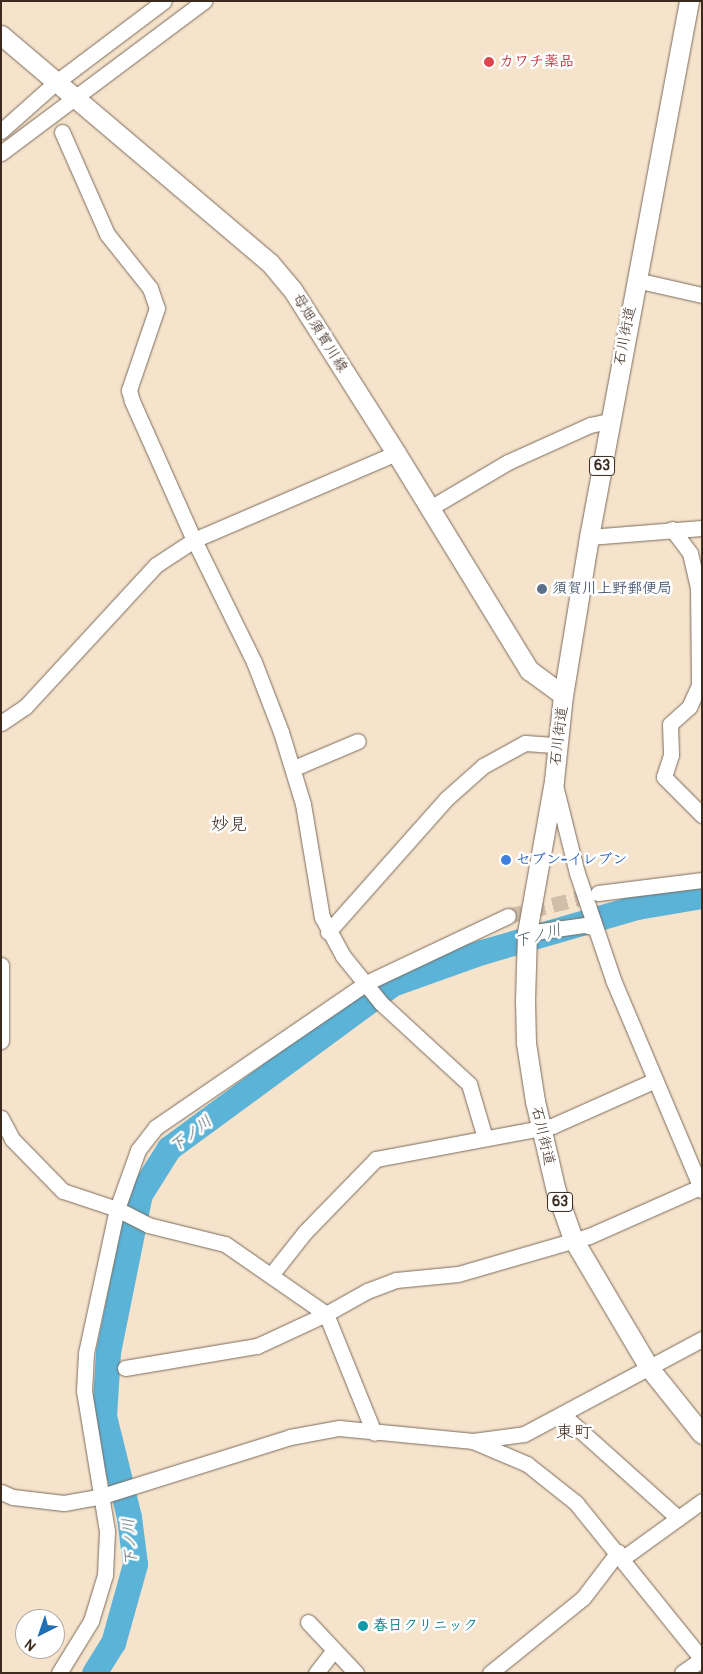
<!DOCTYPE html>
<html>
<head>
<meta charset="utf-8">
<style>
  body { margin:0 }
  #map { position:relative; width:703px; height:1674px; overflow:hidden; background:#f5e3cc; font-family:Pangolin,"Klee One",sans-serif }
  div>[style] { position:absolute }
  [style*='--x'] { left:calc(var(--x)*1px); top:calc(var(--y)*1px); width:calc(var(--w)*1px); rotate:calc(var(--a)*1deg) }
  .river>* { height:25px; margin:-12.5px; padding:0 12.5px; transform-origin:12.5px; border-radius:12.5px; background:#5bb3d8 }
  .minor-tunnel>* { height:15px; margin-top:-7.5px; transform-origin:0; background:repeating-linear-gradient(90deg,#d0bea9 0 15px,transparent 0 23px) }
  .roads { filter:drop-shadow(0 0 1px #7c6b5b) drop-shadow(0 0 1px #7c6b5b) }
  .minor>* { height:15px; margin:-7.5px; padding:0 7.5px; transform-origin:7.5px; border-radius:7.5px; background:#fff }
  .major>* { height:19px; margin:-9.5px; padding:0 9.5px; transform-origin:9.5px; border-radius:9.5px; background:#fff }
  .dots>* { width:14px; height:14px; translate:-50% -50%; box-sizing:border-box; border:2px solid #fff; border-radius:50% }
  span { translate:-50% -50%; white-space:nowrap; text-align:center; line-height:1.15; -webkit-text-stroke:5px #fff; paint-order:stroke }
  .shield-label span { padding:1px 4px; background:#fff; border:1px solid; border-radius:4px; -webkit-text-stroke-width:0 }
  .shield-label { font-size:14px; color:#3b2a1e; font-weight:700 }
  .health-label { font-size:15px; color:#be3a42; font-weight:700 }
  .left { translate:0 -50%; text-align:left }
  .street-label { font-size:15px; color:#3b2a1e }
  .service-label { font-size:15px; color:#4e5e75; font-weight:700 }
  .shop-label { font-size:15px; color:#366cbe; font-weight:700 }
  .culture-label { font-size:15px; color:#0d838f; font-weight:700 }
  .water-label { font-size:16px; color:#486168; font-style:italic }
  .quarter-label { font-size:18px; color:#3b2a1e }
  .frame { position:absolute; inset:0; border:2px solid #3b2a1e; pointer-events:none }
  .north { position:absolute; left:15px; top:1609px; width:50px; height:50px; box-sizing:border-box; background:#fff; border:1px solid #b1aaa5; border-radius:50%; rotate:221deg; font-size:14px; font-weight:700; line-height:20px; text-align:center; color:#3b2a1e }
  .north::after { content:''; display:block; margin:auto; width:18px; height:22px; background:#1f6fb2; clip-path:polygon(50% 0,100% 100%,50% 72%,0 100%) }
</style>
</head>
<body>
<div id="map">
  <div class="river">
    <div style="--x:94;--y:1673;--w:36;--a:-58"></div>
    <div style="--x:113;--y:1643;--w:82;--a:-74.4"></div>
    <div style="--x:135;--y:1564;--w:47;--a:-97.3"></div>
    <div style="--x:129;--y:1517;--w:104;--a:-103.9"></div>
    <div style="--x:104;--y:1416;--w:64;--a:-86.4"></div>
    <div style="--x:108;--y:1352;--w:161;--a:-78.6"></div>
    <div style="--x:140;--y:1194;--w:54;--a:-57.8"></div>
    <div style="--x:169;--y:1148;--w:277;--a:-36.3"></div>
    <div style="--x:392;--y:984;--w:96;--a:-19.6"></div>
    <div style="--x:482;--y:952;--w:161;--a:-16.2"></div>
    <div style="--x:637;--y:907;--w:66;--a:-9.6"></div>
  </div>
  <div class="minor-tunnel">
    <div style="--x:508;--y:916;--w:91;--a:-14"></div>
  </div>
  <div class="roads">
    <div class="minor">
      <div style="--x:1;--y:131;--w:72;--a:-41.6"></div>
      <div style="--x:55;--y:83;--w:136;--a:-37"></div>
      <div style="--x:62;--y:132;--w:111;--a:66.2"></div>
      <div style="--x:107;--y:234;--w:69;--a:51.5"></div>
      <div style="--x:150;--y:288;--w:21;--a:71"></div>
      <div style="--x:157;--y:308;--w:87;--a:108.9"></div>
      <div style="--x:129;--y:390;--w:11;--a:75"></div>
      <div style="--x:132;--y:401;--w:152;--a:66"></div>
      <div style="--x:194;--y:540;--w:136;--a:63.8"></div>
      <div style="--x:254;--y:662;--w:75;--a:68.9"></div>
      <div style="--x:281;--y:732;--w:75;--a:73"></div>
      <div style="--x:303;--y:804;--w:115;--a:80.5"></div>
      <div style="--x:322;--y:917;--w:44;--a:61.7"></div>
      <div style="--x:343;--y:956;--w:60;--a:51"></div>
      <div style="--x:381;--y:1003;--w:120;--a:42.6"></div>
      <div style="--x:469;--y:1084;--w:56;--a:73.5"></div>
      <div style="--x:1;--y:153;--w:254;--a:-36.8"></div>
      <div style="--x:636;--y:280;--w:68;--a:12.8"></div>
      <div style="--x:430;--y:508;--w:91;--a:-30.5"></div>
      <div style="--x:508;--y:462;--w:90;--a:-24.3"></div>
      <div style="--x:590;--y:425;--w:19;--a:-12"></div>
      <div style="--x:672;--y:529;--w:30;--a:53"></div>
      <div style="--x:690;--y:553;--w:36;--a:77"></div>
      <div style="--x:698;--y:588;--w:97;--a:89.4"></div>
      <div style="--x:699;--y:685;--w:24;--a:114"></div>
      <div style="--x:689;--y:707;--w:25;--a:138"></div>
      <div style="--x:670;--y:724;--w:31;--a:88"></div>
      <div style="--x:671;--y:755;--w:23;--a:108"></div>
      <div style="--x:664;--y:777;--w:54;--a:45"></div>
      <div style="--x:589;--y:537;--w:113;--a:-4.6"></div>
      <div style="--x:1;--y:723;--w:29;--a:-34"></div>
      <div style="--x:25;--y:707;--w:193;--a:-47.3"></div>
      <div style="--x:156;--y:565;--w:45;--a:-33.3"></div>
      <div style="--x:194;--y:540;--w:220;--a:-23.3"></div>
      <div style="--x:294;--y:768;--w:69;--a:-22.9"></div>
      <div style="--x:555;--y:785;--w:91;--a:76"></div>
      <div style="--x:577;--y:873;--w:115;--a:71.3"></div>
      <div style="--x:614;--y:982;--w:226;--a:67.1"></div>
      <div style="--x:598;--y:893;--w:105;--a:-7.1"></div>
      <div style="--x:328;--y:932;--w:178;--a:-48.4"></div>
      <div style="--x:446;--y:799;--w:50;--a:-41.7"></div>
      <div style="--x:483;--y:766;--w:48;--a:-28.7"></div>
      <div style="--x:525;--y:743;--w:32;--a:4"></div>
      <div style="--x:527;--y:933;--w:59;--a:-7.9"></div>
      <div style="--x:585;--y:925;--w:10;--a:17"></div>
      <div style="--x:1;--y:965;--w:76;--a:90"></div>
      <div style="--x:1;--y:1118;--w:24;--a:62"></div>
      <div style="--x:12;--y:1139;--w:73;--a:45.6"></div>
      <div style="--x:63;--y:1191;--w:57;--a:18.4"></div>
      <div style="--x:117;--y:1209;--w:35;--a:27"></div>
      <div style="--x:148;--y:1225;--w:79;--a:13.9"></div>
      <div style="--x:225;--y:1244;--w:123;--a:34.7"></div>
      <div style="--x:326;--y:1314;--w:128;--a:68"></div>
      <div style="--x:271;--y:1275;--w:55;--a:-51.7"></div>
      <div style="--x:305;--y:1232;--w:102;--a:-45.8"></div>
      <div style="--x:376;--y:1159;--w:179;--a:-10.6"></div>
      <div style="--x:552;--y:1126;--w:111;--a:-24"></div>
      <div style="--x:125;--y:1368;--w:134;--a:-9.5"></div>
      <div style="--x:257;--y:1346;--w:76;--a:-24.9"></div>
      <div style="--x:326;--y:1314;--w:47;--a:-29.3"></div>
      <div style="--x:367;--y:1291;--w:31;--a:-21"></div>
      <div style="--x:396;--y:1280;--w:62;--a:-5.5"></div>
      <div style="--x:458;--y:1274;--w:136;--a:-16.2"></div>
      <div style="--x:589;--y:1236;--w:121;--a:-23.8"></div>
      <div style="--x:562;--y:1414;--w:156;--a:41.9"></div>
      <div style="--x:473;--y:1441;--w:59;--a:23.1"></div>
      <div style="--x:527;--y:1464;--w:63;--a:38.5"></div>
      <div style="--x:576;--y:1503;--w:201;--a:51.1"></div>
      <div style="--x:1;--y:1492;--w:13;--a:23"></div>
      <div style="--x:13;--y:1497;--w:51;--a:6.7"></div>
      <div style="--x:64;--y:1503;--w:39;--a:-10"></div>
      <div style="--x:102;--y:1496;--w:197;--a:-17.4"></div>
      <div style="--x:290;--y:1437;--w:50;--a:-10.4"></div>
      <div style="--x:339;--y:1428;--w:135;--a:5.5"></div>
      <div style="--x:473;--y:1441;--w:51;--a:-7.8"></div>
      <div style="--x:524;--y:1434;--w:202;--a:-28.1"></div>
      <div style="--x:623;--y:1558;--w:97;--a:-35.8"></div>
      <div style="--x:308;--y:1622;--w:70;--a:46.7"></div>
      <div style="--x:59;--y:1673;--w:61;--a:-58.4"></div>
      <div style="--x:91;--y:1621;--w:48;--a:-73.1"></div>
      <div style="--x:105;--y:1575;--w:44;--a:-87.4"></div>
      <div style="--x:107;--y:1531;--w:142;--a:-99.3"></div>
      <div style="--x:84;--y:1391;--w:38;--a:-87"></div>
      <div style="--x:86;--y:1353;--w:147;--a:-77.9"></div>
      <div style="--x:117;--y:1209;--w:63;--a:-70.4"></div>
      <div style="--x:138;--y:1150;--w:29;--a:-52"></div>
      <div style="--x:156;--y:1127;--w:255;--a:-34.4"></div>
      <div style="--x:366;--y:983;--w:157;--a:-25.3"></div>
      <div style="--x:316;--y:1673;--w:29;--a:-52"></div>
      <div style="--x:490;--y:1673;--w:119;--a:-38.9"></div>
      <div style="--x:583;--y:1598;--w:58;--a:-52.7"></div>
      <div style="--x:682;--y:1673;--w:24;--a:-35"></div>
    </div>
    <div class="major">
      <div style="--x:689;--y:1;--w:545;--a:100.57"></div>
      <div style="--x:589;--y:537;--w:160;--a:99.3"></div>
      <div style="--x:563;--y:695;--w:86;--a:96"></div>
      <div style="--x:554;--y:781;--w:154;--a:100.1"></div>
      <div style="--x:527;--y:933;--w:67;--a:91.7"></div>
      <div style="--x:525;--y:1000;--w:43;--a:88.7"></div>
      <div style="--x:526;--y:1043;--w:59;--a:81.2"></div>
      <div style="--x:535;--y:1101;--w:92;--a:76.9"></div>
      <div style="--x:556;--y:1191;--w:51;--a:70.5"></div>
      <div style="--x:573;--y:1239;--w:151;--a:59.4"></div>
      <div style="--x:650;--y:1369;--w:83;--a:51.3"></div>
      <div style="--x:1;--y:35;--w:353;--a:40.3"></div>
      <div style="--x:270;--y:263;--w:34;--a:50"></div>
      <div style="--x:292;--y:289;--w:194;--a:57.6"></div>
      <div style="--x:396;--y:453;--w:255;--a:58.5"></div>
      <div style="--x:529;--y:670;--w:42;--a:36.3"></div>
    </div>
  </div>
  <div class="dots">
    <div style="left:489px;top:62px;background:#e0444e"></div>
    <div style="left:542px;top:589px;background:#5c6f8a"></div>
    <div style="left:506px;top:860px;background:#3f7fe0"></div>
    <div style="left:363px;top:1626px;background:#0f9aa8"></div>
  </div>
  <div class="shield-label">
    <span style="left:602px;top:466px">63</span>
    <span style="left:560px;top:1202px">63</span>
  </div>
  <div class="health-label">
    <span class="left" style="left:499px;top:62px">カワチ薬品</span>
  </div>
  <div class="street-label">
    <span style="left:320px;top:333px;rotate:58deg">母畑須賀川線</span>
    <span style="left:625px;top:336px;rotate:-79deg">石川街道</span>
    <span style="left:559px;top:736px;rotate:-83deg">石川街道</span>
    <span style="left:543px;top:1136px;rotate:77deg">石川街道</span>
  </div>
  <div class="service-label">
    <span class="left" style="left:552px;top:589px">須賀川上野郵便局</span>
  </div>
  <div class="shop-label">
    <span class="left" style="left:516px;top:860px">セブン-イレブン</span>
  </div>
  <div class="culture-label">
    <span class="left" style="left:373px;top:1626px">春日クリニック</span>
  </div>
  <div class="water-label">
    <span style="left:538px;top:936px;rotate:-16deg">下ノ川</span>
    <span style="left:191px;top:1134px;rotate:-38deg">下ノ川</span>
    <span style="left:130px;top:1542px;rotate:-94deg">下ノ川</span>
  </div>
  <div class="quarter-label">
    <span style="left:229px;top:825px">妙見</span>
    <span style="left:574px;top:1433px">東町</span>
  </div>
  <div class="frame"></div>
  <div class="north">N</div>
</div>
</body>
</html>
